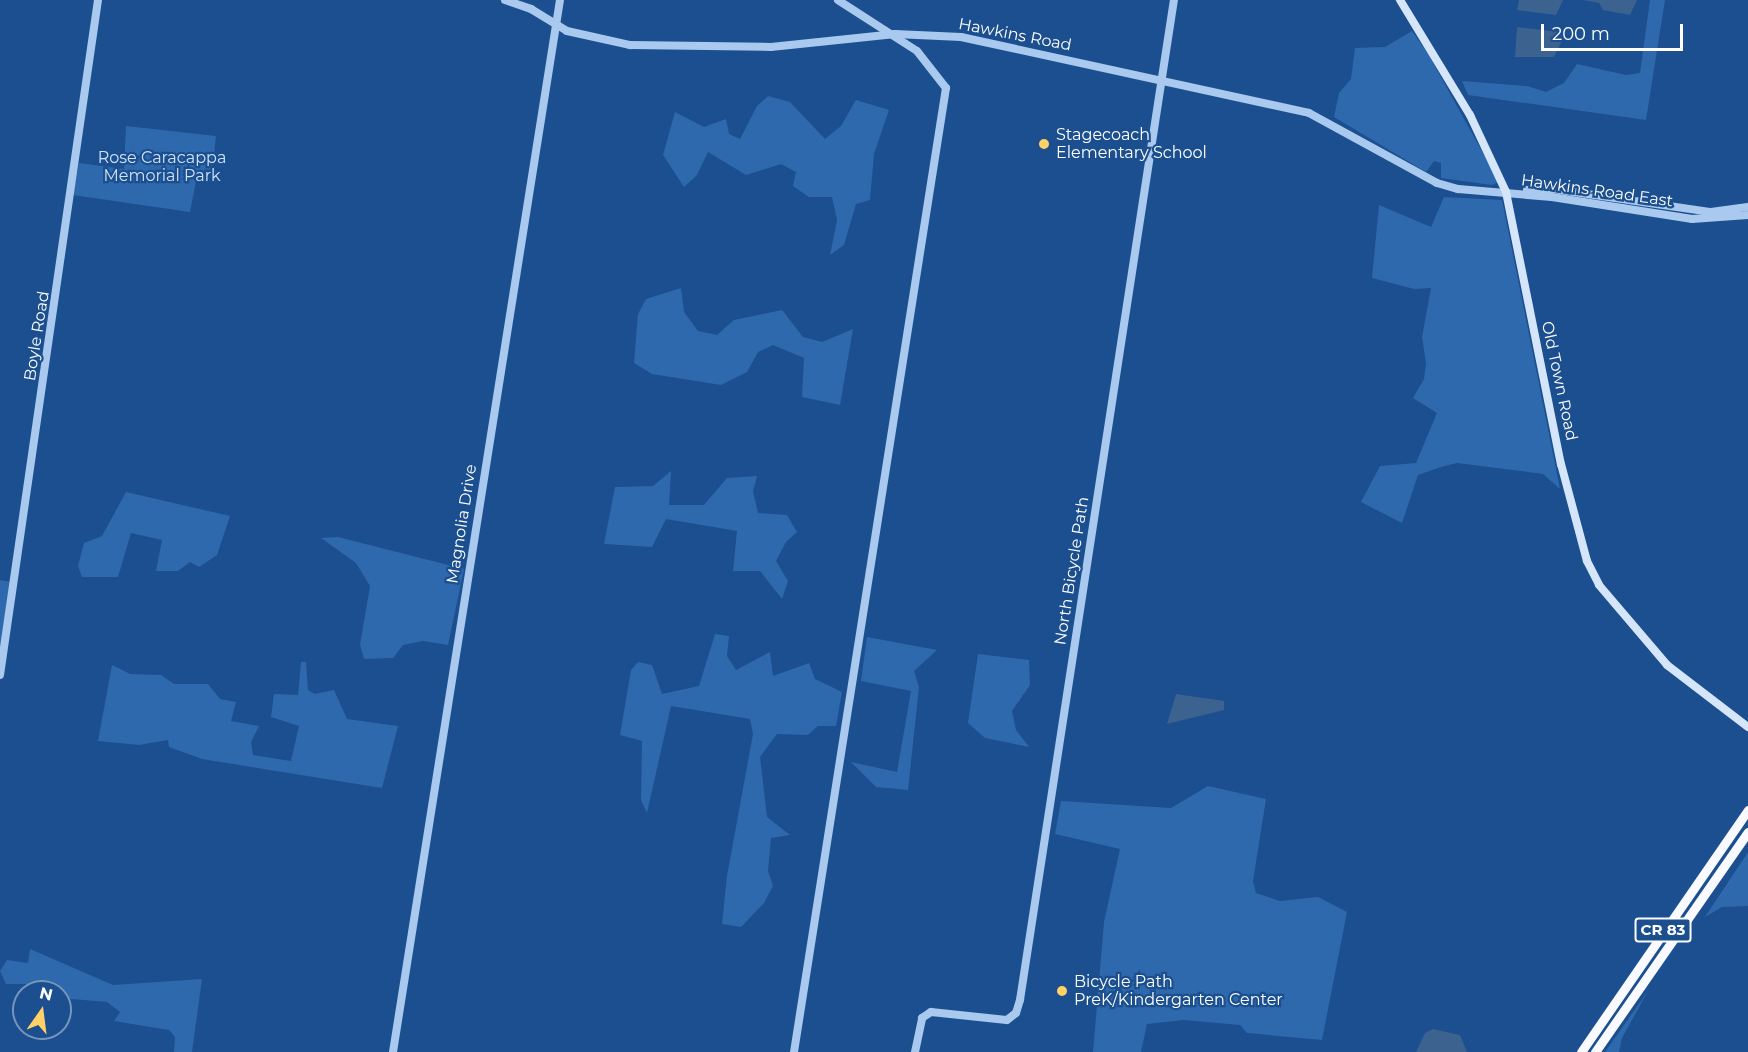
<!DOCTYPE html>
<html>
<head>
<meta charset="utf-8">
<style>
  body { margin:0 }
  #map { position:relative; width:1748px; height:1052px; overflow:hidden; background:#1b4f8f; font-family:Montserrat,sans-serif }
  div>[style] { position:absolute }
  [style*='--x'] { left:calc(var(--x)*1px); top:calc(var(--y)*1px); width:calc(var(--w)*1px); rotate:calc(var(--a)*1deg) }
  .green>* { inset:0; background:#2e69ad }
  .water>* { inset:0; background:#3c6290 }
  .tertiary>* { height:8px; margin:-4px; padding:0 4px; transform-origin:4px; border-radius:4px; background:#a9c9ee }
  .secondary>* { height:8px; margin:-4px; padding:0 4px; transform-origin:4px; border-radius:4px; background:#d6e6fa }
  .trunk>* { height:9px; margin:-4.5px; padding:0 4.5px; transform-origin:4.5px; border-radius:4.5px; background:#f8faff }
  .dots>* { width:16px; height:16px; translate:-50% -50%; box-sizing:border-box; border:3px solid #1b4f8f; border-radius:50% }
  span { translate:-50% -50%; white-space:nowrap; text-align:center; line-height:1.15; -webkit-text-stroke:4.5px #1b4f8f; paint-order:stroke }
  .shield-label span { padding:2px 4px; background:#1b4f8f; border:2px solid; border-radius:4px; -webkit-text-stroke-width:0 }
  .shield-label { font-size:15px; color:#fff; font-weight:700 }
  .street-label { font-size:16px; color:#fff }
  .poi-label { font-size:16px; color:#fff }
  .left { translate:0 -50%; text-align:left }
  .park-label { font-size:16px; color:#cfe3fa }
  .north { position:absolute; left:12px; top:980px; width:60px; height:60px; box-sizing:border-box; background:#1b4f8f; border:2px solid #7695bc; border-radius:50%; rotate:14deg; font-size:16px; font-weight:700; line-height:24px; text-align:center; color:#fff }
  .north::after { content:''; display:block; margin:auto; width:21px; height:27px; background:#ffd166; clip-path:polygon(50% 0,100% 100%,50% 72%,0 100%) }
  .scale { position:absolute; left:1541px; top:24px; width:142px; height:27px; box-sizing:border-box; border:3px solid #fff; border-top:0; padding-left:8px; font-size:18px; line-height:21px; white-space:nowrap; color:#fff; -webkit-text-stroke:4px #1b4f8f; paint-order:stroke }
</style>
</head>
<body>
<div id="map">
  <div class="green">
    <div style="clip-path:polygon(1650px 0,1665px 0,1646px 120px,1468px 95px,1462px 81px,1527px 86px,1546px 92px,1564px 83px,1577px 64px,1626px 75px,1640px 73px)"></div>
    <div style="clip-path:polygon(1412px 31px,1427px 52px,1499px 182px,1492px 185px,1441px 178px,1441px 163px,1434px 161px,1426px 172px,1334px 117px,1339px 93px,1351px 79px,1355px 48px,1385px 47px)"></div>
    <div style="clip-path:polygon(768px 96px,790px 102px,825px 139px,841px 126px,856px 100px,889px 110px,874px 154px,870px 200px,856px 204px,844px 245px,830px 255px,837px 220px,832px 197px,809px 197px,793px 186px,796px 172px,781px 164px,746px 175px,708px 152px,697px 175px,684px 187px,663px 155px,675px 112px,704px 127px,726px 119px,729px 134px,740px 139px,757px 106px)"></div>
    <div style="clip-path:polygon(126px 126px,216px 136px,212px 173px,197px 176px,190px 212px,73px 195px,79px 163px,124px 169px)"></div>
    <div style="clip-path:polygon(1444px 197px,1502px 200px,1560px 489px,1543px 474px,1457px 463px,1441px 467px,1418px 475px,1402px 523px,1361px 502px,1380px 466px,1416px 463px,1437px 413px,1413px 398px,1424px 379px,1426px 363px,1422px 337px,1431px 288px,1414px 289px,1372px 278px,1379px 205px,1431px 227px)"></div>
    <div style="clip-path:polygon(681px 288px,684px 312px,698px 331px,717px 335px,734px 320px,782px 310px,803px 337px,822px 342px,853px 329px,840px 405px,802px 397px,804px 358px,773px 345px,758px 352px,747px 372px,721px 385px,652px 374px,634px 363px,638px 314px,646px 299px)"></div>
    <div style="clip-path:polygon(671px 471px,669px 505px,704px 505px,727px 478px,757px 476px,753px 491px,758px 513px,787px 515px,797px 532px,786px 542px,776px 561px,788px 581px,782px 599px,760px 571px,733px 571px,737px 531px,666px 519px,652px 547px,604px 544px,615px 487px,653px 486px)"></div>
    <div style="clip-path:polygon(126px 492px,230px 516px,217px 555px,199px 567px,190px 562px,178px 571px,156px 571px,162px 540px,131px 533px,118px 577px,82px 577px,78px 566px,84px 543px,102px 536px)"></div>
    <div style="clip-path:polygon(338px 537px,464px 569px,448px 645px,423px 641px,403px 645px,393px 658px,364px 659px,360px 645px,370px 586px,356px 563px,321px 538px)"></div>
    <div style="clip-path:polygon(0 580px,11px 582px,0 652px)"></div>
    <div style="clip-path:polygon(715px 634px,729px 636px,727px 656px,736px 670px,770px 652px,773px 676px,809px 663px,815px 679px,842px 692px,836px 726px,818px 726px,808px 735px,777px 734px,760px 757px,767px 817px,790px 835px,771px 838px,768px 871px,773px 886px,764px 903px,741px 927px,722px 924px,727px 876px,753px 734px,750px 719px,671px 706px,647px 813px,641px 800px,642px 741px,620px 735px,631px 670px,638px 662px,652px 665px,662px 694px,699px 686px)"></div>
    <div style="clip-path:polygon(867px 637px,937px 650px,914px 671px,919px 687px,908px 790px,876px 787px,851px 762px,897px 772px,911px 691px,861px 681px)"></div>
    <div style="clip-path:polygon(978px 654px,1029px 660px,1030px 685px,1012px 711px,1016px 730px,1029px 747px,985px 738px,968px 723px)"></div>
    <div style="clip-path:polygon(301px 662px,306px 662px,308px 690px,315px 694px,334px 690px,347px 719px,398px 726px,382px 788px,202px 759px,169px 747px,168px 740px,139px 745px,98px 741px,112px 665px,130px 674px,161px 675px,174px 684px,208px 684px,220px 699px,236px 702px,231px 721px,259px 726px,251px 742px,253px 755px,291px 761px,299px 726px,271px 717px,274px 694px,298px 695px)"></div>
    <div style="clip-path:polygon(1208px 786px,1266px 799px,1253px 881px,1256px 893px,1280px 901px,1318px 897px,1347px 912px,1322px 1040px,1247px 1033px,1240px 1025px,1184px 1020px,1147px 1024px,1141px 1052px,1093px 1052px,1104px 922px,1120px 849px,1055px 834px,1061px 801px,1171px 808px)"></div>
    <div style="clip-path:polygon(1748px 852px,1748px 906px,1722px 907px,1705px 917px)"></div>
    <div style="clip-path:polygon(30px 949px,113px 985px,202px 979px,192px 1052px,174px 1052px,175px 1037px,169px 1030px,114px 1021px,120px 1012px,107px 1002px,60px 998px,60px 992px,36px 992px,35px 984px,6px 984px,0 971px,7px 960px,28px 963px)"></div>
    <div style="clip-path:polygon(1648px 991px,1622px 1038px,1619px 1052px,1605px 1052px)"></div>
  </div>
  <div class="water">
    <div style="clip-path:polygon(1519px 0,1563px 0,1556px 15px,1517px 10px)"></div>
    <div style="clip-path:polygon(1583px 0,1637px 0,1630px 15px,1603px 10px,1599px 3px)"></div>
    <div style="clip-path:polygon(1517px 27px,1559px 32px,1561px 43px,1554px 57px,1515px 57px)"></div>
    <div style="clip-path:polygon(1176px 694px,1224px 701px,1224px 710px,1167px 724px)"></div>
    <div style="clip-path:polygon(1433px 1029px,1460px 1035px,1467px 1052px,1416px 1052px,1425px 1033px)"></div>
  </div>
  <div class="tertiary">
    <div style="--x:505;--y:0;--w:28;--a:19"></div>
    <div style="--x:531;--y:9;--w:42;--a:31.4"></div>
    <div style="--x:567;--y:31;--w:65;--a:12.5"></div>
    <div style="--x:630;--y:45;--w:141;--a:0.8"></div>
    <div style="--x:771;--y:47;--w:125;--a:-6"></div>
    <div style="--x:895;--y:34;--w:66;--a:2.6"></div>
    <div style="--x:961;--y:37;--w:356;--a:12.3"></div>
    <div style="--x:1309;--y:113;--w:146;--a:28.7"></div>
    <div style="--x:1437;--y:183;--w:22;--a:16"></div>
    <div style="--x:1458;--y:189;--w:94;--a:4.9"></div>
    <div style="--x:1552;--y:197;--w:142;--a:8.9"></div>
    <div style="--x:1692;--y:219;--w:56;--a:-4.1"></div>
    <div style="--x:1527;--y:190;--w:26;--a:-2"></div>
    <div style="--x:1553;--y:189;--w:160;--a:8.3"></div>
    <div style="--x:1711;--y:212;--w:37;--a:-8"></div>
    <div style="--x:0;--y:675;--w:682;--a:-81.74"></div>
    <div style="--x:393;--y:1052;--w:1065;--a:-80.98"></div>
    <div style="--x:794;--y:1052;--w:976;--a:-81.04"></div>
    <div style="--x:946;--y:88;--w:47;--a:-128.1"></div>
    <div style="--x:917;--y:51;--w:94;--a:-147.2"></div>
    <div style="--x:915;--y:1052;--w:35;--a:-78"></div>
    <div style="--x:922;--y:1018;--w:11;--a:-34"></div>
    <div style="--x:931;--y:1012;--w:76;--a:6"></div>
    <div style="--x:1007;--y:1020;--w:11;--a:-38"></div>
    <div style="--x:1016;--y:1013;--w:14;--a:-73"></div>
    <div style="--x:1020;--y:1000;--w:1012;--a:-81.25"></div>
  </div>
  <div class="secondary">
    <div style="--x:1400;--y:0;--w:135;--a:58.7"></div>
    <div style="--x:1470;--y:115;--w:85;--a:64.9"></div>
    <div style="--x:1506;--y:192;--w:278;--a:78.6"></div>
    <div style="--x:1561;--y:464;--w:100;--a:75"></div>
    <div style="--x:1587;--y:561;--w:27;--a:63"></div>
    <div style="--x:1599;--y:585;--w:105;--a:49.6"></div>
    <div style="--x:1667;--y:665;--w:102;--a:37.4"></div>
  </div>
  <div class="trunk">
    <div style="--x:1581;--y:1052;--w:294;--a:-55.4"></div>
    <div style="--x:1595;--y:1052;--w:268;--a:-55.2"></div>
  </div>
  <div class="dots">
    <div style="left:1044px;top:144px;background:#ffd166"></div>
    <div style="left:1062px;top:991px;background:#ffd166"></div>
  </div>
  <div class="shield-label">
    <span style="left:1663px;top:930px">CR 83</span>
  </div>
  <div class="street-label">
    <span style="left:1015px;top:35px;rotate:11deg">Hawkins Road</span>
    <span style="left:1597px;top:191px;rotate:8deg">Hawkins Road East</span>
    <span style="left:37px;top:336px;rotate:-81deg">Boyle Road</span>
    <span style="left:1559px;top:381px;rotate:78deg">Old Town Road</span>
    <span style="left:462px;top:524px;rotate:-81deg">Magnolia Drive</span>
    <span style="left:1072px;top:571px;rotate:-81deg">North Bicycle Path</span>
  </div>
  <div class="poi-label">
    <span class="left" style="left:1056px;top:144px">Stagecoach<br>Elementary School</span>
    <span class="left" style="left:1074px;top:991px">Bicycle Path<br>PreK/Kindergarten Center</span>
  </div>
  <div class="park-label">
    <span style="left:162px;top:167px">Rose Caracappa<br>Memorial Park</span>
  </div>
  <div class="north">N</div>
  <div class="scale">200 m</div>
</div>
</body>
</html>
